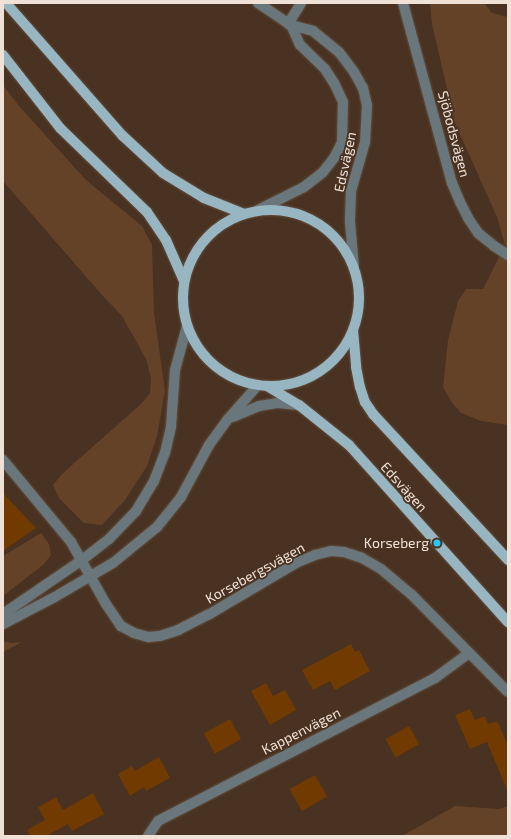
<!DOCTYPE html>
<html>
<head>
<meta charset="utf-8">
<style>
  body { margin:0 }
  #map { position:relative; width:511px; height:839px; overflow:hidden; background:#493221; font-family:"Exo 2",sans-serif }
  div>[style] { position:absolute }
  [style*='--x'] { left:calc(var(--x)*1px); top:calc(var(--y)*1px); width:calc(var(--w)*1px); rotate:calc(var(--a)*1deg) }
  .green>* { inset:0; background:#644228 }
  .building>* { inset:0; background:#713a01; transform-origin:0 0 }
  .roads { filter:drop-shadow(0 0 1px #644e3e) drop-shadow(0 0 1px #644e3e) }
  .minor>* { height:10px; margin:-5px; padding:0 5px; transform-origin:5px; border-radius:5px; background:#69777d }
  .major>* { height:10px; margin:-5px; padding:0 5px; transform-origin:5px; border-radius:5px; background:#98b5c2 }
  .major>.ring { margin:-5px; padding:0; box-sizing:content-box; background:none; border:10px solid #98b5c2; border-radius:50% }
  .dots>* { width:11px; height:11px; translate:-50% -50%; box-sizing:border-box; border:2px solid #493221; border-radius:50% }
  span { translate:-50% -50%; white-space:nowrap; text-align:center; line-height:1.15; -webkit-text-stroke:3.5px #493221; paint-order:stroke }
  .street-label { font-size:14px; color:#f0e1d7 }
  .poi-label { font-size:14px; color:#f0e1d7 }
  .right { translate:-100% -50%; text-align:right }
  .frame { position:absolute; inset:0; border:4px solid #f0e1d7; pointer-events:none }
</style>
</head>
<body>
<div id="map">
  <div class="green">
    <div style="clip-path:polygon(430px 3px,484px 3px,492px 13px,508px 17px,508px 425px,481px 421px,461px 413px,453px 404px,443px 387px,448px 340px,458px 301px,466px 289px,483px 289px,505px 245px,497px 217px,455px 123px,432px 24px)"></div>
    <div style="clip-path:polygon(3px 85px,19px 106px,86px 180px,142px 226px,152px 245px,154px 313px,165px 391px,157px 436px,147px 466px,125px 500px,102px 525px,84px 523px,59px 498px,53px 485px,62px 474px,142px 403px,150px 393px,151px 378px,146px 359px,122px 316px,102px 295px,3px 181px)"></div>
    <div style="clip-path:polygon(41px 533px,49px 544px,51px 555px,43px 565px,3px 596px,3px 556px)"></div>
    <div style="clip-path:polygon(3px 641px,12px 643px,22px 642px,3px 652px)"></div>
    <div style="clip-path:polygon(455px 806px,499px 809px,508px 806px,508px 836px,402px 836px)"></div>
  </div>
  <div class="building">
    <div style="clip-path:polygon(3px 493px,36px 528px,3px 551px)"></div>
    <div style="clip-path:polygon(351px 644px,355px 652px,359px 650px,370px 671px,335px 690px,330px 681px,313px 690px,302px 670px)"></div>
    <div style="clip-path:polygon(266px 683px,273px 696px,285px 690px,296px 710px,270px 725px,251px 691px)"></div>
    <div style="clip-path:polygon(470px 709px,475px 720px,485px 716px,488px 724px,497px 721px,508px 745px,508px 792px,487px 742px,470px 749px,455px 715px)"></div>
    <div style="left:230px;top:719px;width:23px;height:30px;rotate:61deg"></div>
    <div style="left:409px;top:726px;width:21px;height:27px;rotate:61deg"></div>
    <div style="clip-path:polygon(159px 757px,170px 778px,146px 791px,144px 787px,130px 796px,118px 774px,132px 766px,135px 771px)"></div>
    <div style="left:315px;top:775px;width:25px;height:29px;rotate:61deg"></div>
    <div style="clip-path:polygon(93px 793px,104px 814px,72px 831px,68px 824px,46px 836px,30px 836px,27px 830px,45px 820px,38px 807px,56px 797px,63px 810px)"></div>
  </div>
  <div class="roads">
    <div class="minor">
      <div style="--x:258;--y:3;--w:40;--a:34"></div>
      <div style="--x:291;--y:25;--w:23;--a:15"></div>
      <div style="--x:313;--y:31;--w:33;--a:39"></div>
      <div style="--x:339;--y:52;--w:25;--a:53"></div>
      <div style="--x:354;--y:72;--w:18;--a:61"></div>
      <div style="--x:363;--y:88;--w:17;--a:77"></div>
      <div style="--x:367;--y:105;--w:37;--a:93"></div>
      <div style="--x:365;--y:142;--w:51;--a:105.9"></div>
      <div style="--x:351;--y:191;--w:31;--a:92"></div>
      <div style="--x:350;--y:222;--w:46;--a:85"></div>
      <div style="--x:403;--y:3;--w:187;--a:74.8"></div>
      <div style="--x:452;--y:183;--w:21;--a:67"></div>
      <div style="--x:460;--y:202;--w:18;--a:63"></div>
      <div style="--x:468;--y:218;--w:18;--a:56"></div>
      <div style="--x:478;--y:233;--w:21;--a:39"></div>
      <div style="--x:494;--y:246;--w:17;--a:33"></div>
      <div style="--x:288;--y:24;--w:25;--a:-58"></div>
      <div style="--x:258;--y:210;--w:51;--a:-26.6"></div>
      <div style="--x:304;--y:187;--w:24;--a:-38"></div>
      <div style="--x:323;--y:172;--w:18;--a:-52"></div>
      <div style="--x:334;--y:158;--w:18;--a:-63"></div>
      <div style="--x:342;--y:142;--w:40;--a:-88.6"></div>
      <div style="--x:343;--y:102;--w:21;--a:-115"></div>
      <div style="--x:334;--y:83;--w:17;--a:-123"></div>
      <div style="--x:325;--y:69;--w:35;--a:-136"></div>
      <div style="--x:300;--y:45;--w:22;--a:-114"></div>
      <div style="--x:233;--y:417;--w:28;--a:-23"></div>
      <div style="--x:259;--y:406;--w:18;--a:-9"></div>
      <div style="--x:277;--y:403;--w:22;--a:5"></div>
      <div style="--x:3;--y:460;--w:107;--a:50.3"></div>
      <div style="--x:71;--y:542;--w:71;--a:60.6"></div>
      <div style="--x:106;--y:604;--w:27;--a:56"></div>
      <div style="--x:121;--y:626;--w:15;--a:28"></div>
      <div style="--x:134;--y:633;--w:15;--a:16"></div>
      <div style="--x:148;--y:637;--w:12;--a:-5"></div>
      <div style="--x:160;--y:636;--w:19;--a:-18"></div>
      <div style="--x:178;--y:630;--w:34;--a:-27"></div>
      <div style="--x:208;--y:615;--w:102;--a:-30.6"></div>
      <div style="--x:296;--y:563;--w:21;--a:-23"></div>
      <div style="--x:315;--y:555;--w:16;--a:-14"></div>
      <div style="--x:331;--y:551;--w:13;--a:4"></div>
      <div style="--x:344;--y:552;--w:19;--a:18"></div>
      <div style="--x:362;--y:558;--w:22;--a:30"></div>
      <div style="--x:381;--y:569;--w:40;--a:40"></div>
      <div style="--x:412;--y:595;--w:136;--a:45.3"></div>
      <div style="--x:3;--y:614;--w:96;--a:-34.4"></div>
      <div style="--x:82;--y:560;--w:34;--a:-38"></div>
      <div style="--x:109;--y:539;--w:39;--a:-46"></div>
      <div style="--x:136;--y:511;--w:35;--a:-59"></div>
      <div style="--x:154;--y:481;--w:30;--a:-69"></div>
      <div style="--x:165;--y:453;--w:27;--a:-77"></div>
      <div style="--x:171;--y:427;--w:57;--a:-86"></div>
      <div style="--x:175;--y:370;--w:46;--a:-74.7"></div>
      <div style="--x:3;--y:624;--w:56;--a:-27.5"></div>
      <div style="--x:53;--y:598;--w:69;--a:-30.3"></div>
      <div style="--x:113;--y:563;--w:57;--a:-39.3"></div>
      <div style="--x:157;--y:527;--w:38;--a:-51"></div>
      <div style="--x:181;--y:497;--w:59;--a:-61.7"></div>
      <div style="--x:209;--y:445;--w:32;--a:-54"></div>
      <div style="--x:228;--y:419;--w:45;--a:-48.6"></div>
      <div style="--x:148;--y:836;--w:18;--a:-56"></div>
      <div style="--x:158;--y:821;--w:312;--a:-27.3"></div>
      <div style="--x:435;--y:678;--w:42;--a:-36.3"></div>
    </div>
    <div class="major">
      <div style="--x:6;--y:3;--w:177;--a:48.7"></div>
      <div style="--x:123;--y:136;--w:54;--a:42.8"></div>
      <div style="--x:163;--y:173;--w:48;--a:31.4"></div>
      <div style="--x:204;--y:198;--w:43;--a:21.8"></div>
      <div style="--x:3;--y:55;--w:93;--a:52"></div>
      <div style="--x:60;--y:128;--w:121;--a:44"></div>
      <div style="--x:147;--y:212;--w:34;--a:56"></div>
      <div style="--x:166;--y:240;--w:45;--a:66.3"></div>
      <div class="ring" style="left:183px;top:210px;width:166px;height:166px"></div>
      <div style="--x:353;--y:330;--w:37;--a:85"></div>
      <div style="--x:356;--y:367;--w:20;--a:79"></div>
      <div style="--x:360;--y:387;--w:16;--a:72"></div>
      <div style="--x:365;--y:402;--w:14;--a:56"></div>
      <div style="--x:373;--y:414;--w:199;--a:47.2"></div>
      <div style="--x:267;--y:386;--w:37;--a:31"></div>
      <div style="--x:299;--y:405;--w:64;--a:38.7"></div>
      <div style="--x:349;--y:445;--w:238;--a:48.1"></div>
    </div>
  </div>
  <div class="dots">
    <div style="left:437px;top:543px;background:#23c9fe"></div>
  </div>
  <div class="street-label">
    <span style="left:454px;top:134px;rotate:75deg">Sjöbodsvägen</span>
    <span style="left:345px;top:162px;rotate:-78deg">Edsvägen</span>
    <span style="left:404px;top:487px;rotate:48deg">Edsvägen</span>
    <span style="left:255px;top:573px;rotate:-29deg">Korsebergsvägen</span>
    <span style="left:301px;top:731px;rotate:-27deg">Kappenvägen</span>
  </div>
  <div class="poi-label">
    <span class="right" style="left:429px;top:543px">Korseberg</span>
  </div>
  <div class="frame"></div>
</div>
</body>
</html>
